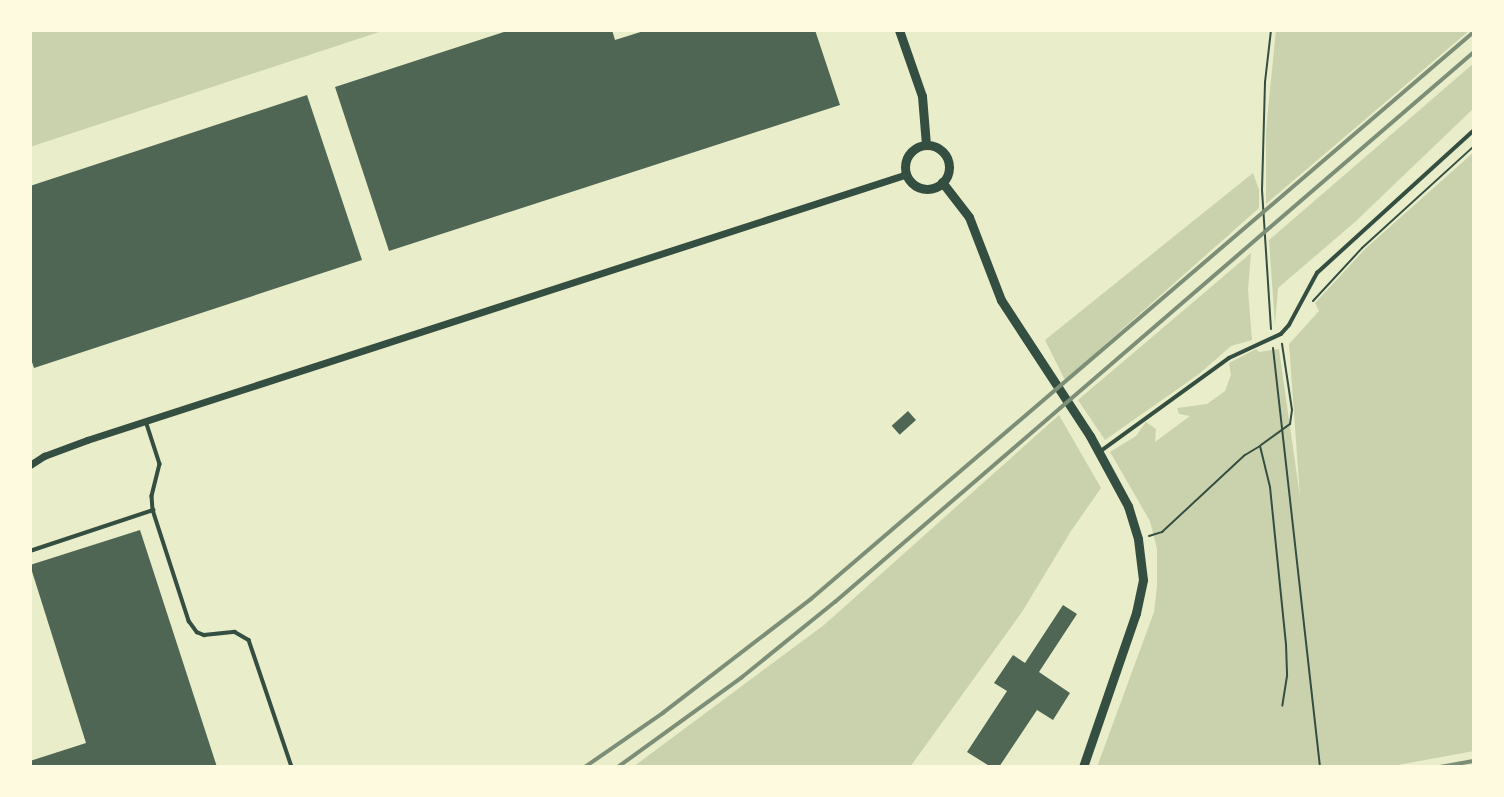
<!DOCTYPE html>
<html>
<head>
<meta charset="utf-8">
<style>
  body { margin:0 }
  #map { position:relative; width:1504px; height:797px; overflow:hidden; background:#e9edc9; font-family:Commissioner,sans-serif }
  div>[style] { position:absolute }
  [style*='--x'] { left:calc(var(--x)*1px); top:calc(var(--y)*1px); width:calc(var(--w)*1px); rotate:calc(var(--a)*1deg) }
  .green>* { inset:0; background:#cad2ad }
  .building>* { inset:0; background:#4f6655; transform-origin:0 0 }
  .path>* { height:2px; margin:-1px; padding:0 1px; transform-origin:1px; border-radius:1px; background:#344e41 }
  .service>* { height:3.5px; margin:-1.75px; padding:0 1.75px; transform-origin:1.75px; border-radius:1.75px; background:#344e41 }
  .minor>* { height:7px; margin:-3.5px; padding:0 3.5px; transform-origin:3.5px; border-radius:3.5px; background:#344e41 }
  .tertiary>* { height:9px; margin:-4.5px; padding:0 4.5px; transform-origin:4.5px; border-radius:4.5px; background:#344e41 }
  .tertiary>.ring { margin:-4.5px; padding:0; box-sizing:content-box; background:none; border:9px solid #344e41; border-radius:50% }
  .rail>* { height:3.5px; margin:-1.75px; padding:0 1.75px; transform-origin:1.75px; border-radius:1.75px; background:#7c8e77 }
  span { translate:-50% -50%; white-space:nowrap; text-align:center; line-height:1.15; -webkit-text-stroke:7px #fefae0; paint-order:stroke }
  .frame { position:absolute; inset:0; border:32px solid #fefae0; pointer-events:none }
</style>
</head>
<body>
<div id="map">
  <div class="green">
    <div style="clip-path:polygon(30px 30px,385px 30px,30px 147px)"></div>
    <div style="clip-path:polygon(1276px 30px,1470px 30px,1266px 204px,1266px 130px)"></div>
    <div style="clip-path:polygon(1474px 63px,1474px 108px,1355px 222px,1278px 288px,1275px 325px,1269px 240px)"></div>
    <div style="clip-path:polygon(1474px 152px,1474px 751px,1387px 767px,1097px 767px,1154px 612px,1157px 586px,1157px 549px,1150px 521px,1110px 452px,1136px 436px,1146px 422px,1156px 429px,1155px 442px,1190px 416px,1179px 414px,1177px 408px,1207px 404px,1225px 391px,1231px 375px,1229px 363px,1256px 349px,1259px 352px,1279px 349px,1300px 497px,1289px 344px,1319px 311px,1315px 303px,1366px 248px)"></div>
    <div style="clip-path:polygon(1253px 173px,1259px 190px,1259px 208px,1065px 380px,1045px 340px)"></div>
    <div style="clip-path:polygon(1251px 253px,1248px 290px,1252px 340px,1231px 346px,1199px 374px,1105px 440px,1078px 400px)"></div>
    <div style="clip-path:polygon(1059px 415px,1101px 488px,1071px 531px,1022px 612px,910px 767px,633px 767px,824px 625px)"></div>
  </div>
  <div class="building">
    <div style="clip-path:polygon(510px 30px,612px 30px,615px 40px,647px 30px,815px 30px,840px 105px,389px 251px,335px 87px)"></div>
    <div style="clip-path:polygon(307px 95px,362px 260px,34px 368px,30px 356px,30px 186px)"></div>
    <div style="left:908px;top:411px;width:12px;height:22px;rotate:48deg"></div>
    <div style="clip-path:polygon(140px 530px,217px 767px,30px 767px,30px 761px,86px 743px,30px 565px)"></div>
    <div style="clip-path:polygon(1063px 605px,1077px 614px,1039px 672px,1070px 693px,1053px 720px,1037px 710px,999px 767px,991px 767px,967px 752px,1007px 691px,994px 683px,1013px 655px,1025px 663px)"></div>
  </div>
  <div class="path">
    <div style="--x:1313;--y:301;--w:72;--a:-47.2"></div>
    <div style="--x:1362;--y:248;--w:151;--a:-42.3"></div>
    <div style="--x:1271;--y:329;--w:139;--a:-93.7"></div>
    <div style="--x:1262;--y:190;--w:108;--a:-88.4"></div>
    <div style="--x:1265;--y:82;--w:52;--a:-83.4"></div>
    <div style="--x:1273;--y:348;--w:422;--a:83.6"></div>
    <div style="--x:1261;--y:445;--w:36;--a:-36"></div>
    <div style="--x:1290;--y:424;--w:14;--a:-82"></div>
    <div style="--x:1292;--y:410;--w:67;--a:-98.6"></div>
    <div style="--x:1149;--y:536;--w:14;--a:-17"></div>
    <div style="--x:1162;--y:532;--w:113;--a:-42.9"></div>
    <div style="--x:1245;--y:455;--w:17;--a:-31"></div>
    <div style="--x:1260;--y:446;--w:42;--a:76.3"></div>
    <div style="--x:1270;--y:487;--w:158;--a:84.2"></div>
    <div style="--x:1286;--y:644;--w:32;--a:88"></div>
    <div style="--x:1287;--y:676;--w:30;--a:99"></div>
  </div>
  <div class="service">
    <div style="--x:146;--y:421;--w:45;--a:72"></div>
    <div style="--x:160;--y:464;--w:33;--a:104"></div>
    <div style="--x:152;--y:496;--w:14;--a:86"></div>
    <div style="--x:153;--y:510;--w:117;--a:72"></div>
    <div style="--x:189;--y:621;--w:14;--a:54"></div>
    <div style="--x:197;--y:632;--w:8;--a:23"></div>
    <div style="--x:204;--y:635;--w:31;--a:-6"></div>
    <div style="--x:235;--y:632;--w:16;--a:30"></div>
    <div style="--x:249;--y:640;--w:134;--a:71.3"></div>
    <div style="--x:1101;--y:451;--w:158;--a:-36"></div>
    <div style="--x:1229;--y:358;--w:57;--a:-24.8"></div>
    <div style="--x:1281;--y:334;--w:12;--a:-48"></div>
    <div style="--x:1289;--y:325;--w:59;--a:-61.7"></div>
    <div style="--x:1317;--y:273;--w:212;--a:-42.3"></div>
    <div style="--x:30;--y:551;--w:130;--a:-18.4"></div>
  </div>
  <div class="minor">
    <div style="--x:30;--y:465;--w:17;--a:-33"></div>
    <div style="--x:44;--y:456;--w:46;--a:-20.4"></div>
    <div style="--x:87;--y:440;--w:862;--a:-17.97"></div>
  </div>
  <div class="tertiary">
    <div style="--x:899;--y:30;--w:70;--a:70.8"></div>
    <div style="--x:922;--y:96;--w:49;--a:85.3"></div>
    <div class="ring" style="left:905px;top:145px;width:35px;height:35px"></div>
    <div style="--x:942;--y:182;--w:44;--a:52.4"></div>
    <div style="--x:969;--y:217;--w:89;--a:68.9"></div>
    <div style="--x:1001;--y:300;--w:163;--a:56.8"></div>
    <div style="--x:1090;--y:436;--w:80;--a:61.5"></div>
    <div style="--x:1128;--y:506;--w:34;--a:73"></div>
    <div style="--x:1138;--y:539;--w:41;--a:83"></div>
    <div style="--x:1143;--y:580;--w:34;--a:102"></div>
    <div style="--x:1136;--y:613;--w:163;--a:109"></div>
  </div>
  <div class="rail">
    <div style="--x:585;--y:767;--w:95;--a:-34.7"></div>
    <div style="--x:663;--y:713;--w:187;--a:-37.6"></div>
    <div style="--x:811;--y:599;--w:872;--a:-40.54"></div>
    <div style="--x:618;--y:767;--w:152;--a:-35.9"></div>
    <div style="--x:741;--y:678;--w:121;--a:-39"></div>
    <div style="--x:835;--y:602;--w:843;--a:-40.72"></div>
    <div style="--x:1440;--y:767;--w:35;--a:-10"></div>
  </div>
  <div class="frame"></div>
</div>
</body>
</html>
